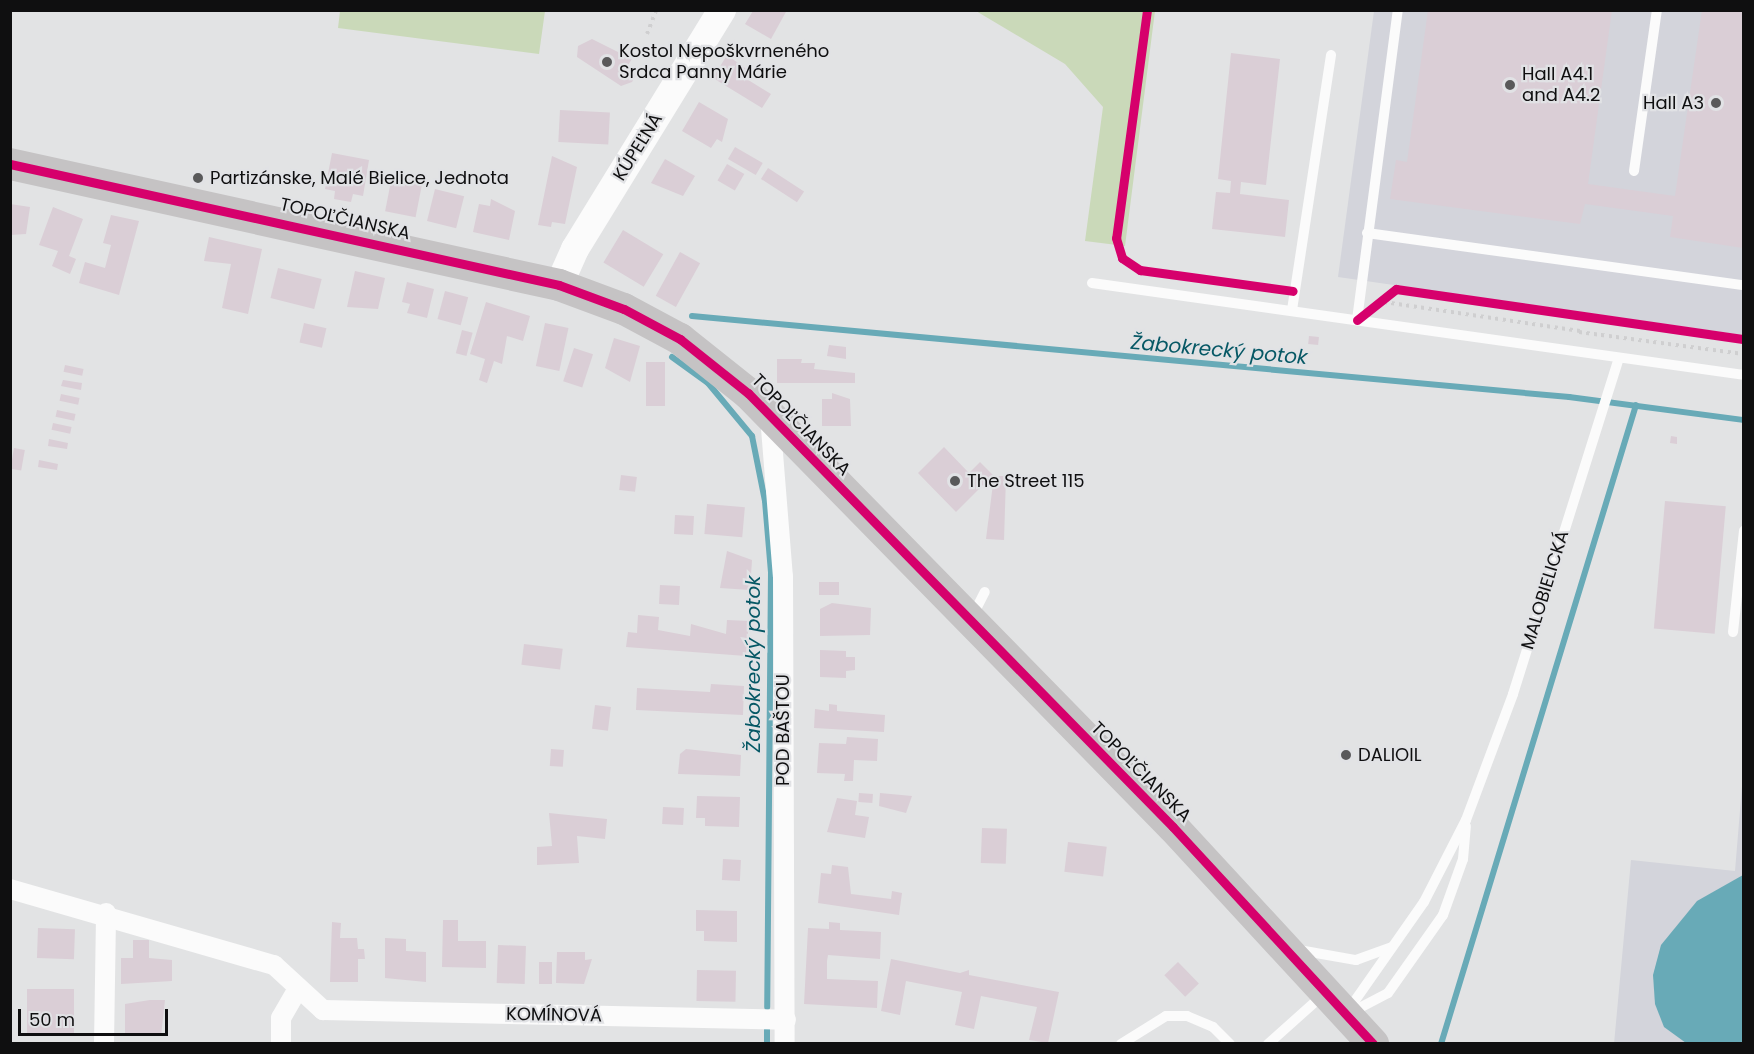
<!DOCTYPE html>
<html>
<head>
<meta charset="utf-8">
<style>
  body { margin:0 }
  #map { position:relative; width:1754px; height:1054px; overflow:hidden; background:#e2e3e4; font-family:Poppins,sans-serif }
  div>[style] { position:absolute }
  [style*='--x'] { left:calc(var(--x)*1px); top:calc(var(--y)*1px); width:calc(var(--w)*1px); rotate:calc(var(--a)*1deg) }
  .built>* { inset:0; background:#d3d4db }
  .green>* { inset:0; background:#cad9b9 }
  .water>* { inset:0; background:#68aab7 }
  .stream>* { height:6px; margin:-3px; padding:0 3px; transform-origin:3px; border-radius:3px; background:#68aab7 }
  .building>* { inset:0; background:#daced6; transform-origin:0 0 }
  .path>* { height:4px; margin-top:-2px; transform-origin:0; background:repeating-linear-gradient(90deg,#cfcfd0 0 3px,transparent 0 7.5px) }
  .lane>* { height:10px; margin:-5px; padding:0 5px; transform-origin:5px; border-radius:5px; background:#fbfbfb }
  .street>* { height:20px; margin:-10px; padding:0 10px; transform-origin:10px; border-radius:10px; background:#fbfbfb }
  .secondary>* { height:28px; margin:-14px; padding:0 14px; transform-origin:14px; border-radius:14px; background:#fbfbfb }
  .primary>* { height:32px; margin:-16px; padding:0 16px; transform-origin:16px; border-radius:16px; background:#c5c3c4 }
  .cycleway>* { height:9px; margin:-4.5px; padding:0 4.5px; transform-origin:4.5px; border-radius:4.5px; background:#d6006c }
  .dots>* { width:16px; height:16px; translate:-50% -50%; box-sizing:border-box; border:3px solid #e1e2e5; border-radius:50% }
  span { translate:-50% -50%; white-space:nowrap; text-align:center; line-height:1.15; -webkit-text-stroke:4.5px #e1e2e5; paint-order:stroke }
  .poi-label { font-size:18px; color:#0f0f10 }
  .left { translate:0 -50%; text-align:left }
  .right { translate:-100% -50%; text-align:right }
  .street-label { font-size:18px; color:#0f0f10 }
  .water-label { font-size:20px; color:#065865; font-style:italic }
  .frame { position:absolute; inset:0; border:12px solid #0f0f10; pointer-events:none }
  .scale { position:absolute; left:18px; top:1009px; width:150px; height:27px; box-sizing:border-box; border:3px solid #0f0f10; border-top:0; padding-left:8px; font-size:18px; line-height:21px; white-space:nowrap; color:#0f0f10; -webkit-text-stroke:4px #e1e2e5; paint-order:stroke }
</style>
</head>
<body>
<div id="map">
  <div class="built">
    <div style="clip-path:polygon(1374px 11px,1743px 11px,1743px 335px,1338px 277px)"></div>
    <div style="clip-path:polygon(1743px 774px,1743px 1043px,1614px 1044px,1631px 860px,1735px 871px)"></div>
  </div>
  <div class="green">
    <div style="clip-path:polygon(340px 11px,340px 10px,545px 11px,539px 54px,338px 28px)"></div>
    <div style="clip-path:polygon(976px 11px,1155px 11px,1125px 246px,1085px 241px,1103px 107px,1065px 64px)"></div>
  </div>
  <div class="water">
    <div style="clip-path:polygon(1743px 875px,1743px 1043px,1686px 1043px,1664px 1027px,1655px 1004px,1653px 975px,1661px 945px,1697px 901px)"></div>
  </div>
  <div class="stream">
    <div style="--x:692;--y:316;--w:881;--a:5.28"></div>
    <div style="--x:1569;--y:397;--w:177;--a:7.5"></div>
    <div style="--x:672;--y:357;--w:44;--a:35.8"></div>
    <div style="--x:708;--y:383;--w:69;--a:50.3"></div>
    <div style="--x:752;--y:436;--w:66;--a:78.7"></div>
    <div style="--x:765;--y:501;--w:71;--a:85.2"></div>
    <div style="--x:771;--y:572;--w:435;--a:90.5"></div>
    <div style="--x:767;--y:1044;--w:14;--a:-90"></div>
    <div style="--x:1441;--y:1044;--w:668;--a:-73.03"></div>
  </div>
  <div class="building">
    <div style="clip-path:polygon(787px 10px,771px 39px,745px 24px,753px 11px)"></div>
    <div style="clip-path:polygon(1428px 10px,1612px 10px,1588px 184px,1675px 196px,1702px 10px,1743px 10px,1743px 248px,1670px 237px,1673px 216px,1585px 204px,1580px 224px,1390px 199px,1396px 160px,1407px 162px)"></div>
    <div style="clip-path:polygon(592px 39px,632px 59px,628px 65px,636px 76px,632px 82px,621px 86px,577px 57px,578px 46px)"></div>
    <div style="clip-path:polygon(1231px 53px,1280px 59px,1266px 185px,1241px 182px,1240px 194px,1289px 200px,1285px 237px,1212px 229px,1216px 192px,1230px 193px,1231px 181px,1218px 179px)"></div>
    <div style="clip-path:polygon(727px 55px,749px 71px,745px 78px,771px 94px,762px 108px,713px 78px)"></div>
    <div style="clip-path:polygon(699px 102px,728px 119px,722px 142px,717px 139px,711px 148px,682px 131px)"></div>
    <div style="left:560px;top:110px;width:50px;height:32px;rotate:3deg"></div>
    <div style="left:735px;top:147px;width:32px;height:14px;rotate:30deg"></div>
    <div style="clip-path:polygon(332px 153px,369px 160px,363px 196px,353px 194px,351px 202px,334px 199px,335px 191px,325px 189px)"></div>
    <div style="clip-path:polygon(552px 156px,577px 167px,565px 224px,552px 222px,551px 227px,538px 225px)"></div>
    <div style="clip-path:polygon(665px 159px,695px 176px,683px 196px,651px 183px)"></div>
    <div style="left:727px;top:164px;width:20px;height:19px;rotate:30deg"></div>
    <div style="left:768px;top:168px;width:43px;height:13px;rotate:33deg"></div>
    <div style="left:392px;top:176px;width:31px;height:36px;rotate:11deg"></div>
    <div style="left:435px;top:189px;width:30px;height:33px;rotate:14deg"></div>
    <div style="clip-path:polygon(491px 199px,515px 211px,509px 240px,473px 232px,479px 204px,490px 206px)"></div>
    <div style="clip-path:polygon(10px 204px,30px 207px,26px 234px,10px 235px)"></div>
    <div style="clip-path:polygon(53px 207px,83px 219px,69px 256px,76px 259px,70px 274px,52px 266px,58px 251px,39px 245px)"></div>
    <div style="clip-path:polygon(111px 215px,139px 221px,119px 295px,79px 283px,85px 262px,105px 268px,111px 245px,103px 243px)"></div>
    <div style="left:623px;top:230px;width:47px;height:38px;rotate:31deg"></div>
    <div style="clip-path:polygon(209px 237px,262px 249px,248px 314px,222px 308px,231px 264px,204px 261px)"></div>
    <div style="left:680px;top:252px;width:23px;height:50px;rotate:29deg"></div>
    <div style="left:278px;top:268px;width:45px;height:31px;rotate:14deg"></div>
    <div style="clip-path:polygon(355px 271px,385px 278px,378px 309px,347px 307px)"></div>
    <div style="clip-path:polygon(407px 282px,434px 289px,427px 318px,407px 313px,410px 304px,402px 302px)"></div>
    <div style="left:445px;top:291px;width:24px;height:29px;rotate:15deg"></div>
    <div style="clip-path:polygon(486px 302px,530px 316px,523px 341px,507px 336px,502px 364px,494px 361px,487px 383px,479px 380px,485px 359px,470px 354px)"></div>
    <div style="left:304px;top:323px;width:23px;height:20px;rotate:13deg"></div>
    <div style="left:545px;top:323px;width:24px;height:44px;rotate:12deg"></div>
    <div style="left:462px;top:330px;width:11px;height:24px;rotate:15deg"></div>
    <div style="left:1309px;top:336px;width:10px;height:8px;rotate:6deg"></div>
    <div style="clip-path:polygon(614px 338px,640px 346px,630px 382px,605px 368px)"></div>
    <div style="clip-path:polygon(829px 345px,846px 347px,846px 359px,827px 356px)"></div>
    <div style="left:574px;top:348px;width:20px;height:35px;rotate:18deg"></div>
    <div style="clip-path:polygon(777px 359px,802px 359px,801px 363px,815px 363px,814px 369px,855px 373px,855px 383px,777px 383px)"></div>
    <div style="left:646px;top:362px;width:19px;height:44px"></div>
    <div style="left:65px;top:365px;width:19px;height:7px;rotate:12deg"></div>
    <div style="clip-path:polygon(63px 380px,82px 383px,81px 390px,61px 386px)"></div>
    <div style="clip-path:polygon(832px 393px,850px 399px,851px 426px,822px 426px,822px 399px,832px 399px)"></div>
    <div style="left:61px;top:394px;width:19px;height:7px;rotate:12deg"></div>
    <div style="left:57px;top:410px;width:19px;height:7px;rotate:12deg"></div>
    <div style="left:53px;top:423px;width:19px;height:7px;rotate:12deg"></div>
    <div style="clip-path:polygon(1671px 436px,1677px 437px,1677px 444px,1670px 443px)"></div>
    <div style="clip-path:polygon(49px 439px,68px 443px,67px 449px,48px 446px)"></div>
    <div style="clip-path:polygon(944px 447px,969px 473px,980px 462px,993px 475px,956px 512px,918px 473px)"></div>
    <div style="left:14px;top:448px;width:11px;height:21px;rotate:10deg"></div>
    <div style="clip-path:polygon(39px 460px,58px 464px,57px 470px,38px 467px)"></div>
    <div style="left:621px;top:475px;width:16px;height:15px;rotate:7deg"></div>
    <div style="clip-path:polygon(994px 476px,1006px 476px,1004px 540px,986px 539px)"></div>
    <div style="left:1665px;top:501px;width:61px;height:128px;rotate:5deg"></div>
    <div style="left:707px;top:504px;width:38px;height:30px;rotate:5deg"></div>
    <div style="left:675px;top:515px;width:19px;height:19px;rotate:3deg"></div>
    <div style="clip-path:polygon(727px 551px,752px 560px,750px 590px,720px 588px)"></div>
    <div style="left:819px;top:582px;width:20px;height:13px"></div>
    <div style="left:660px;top:585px;width:20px;height:19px;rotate:3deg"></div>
    <div style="clip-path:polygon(832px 603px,871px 608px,870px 635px,820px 636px,820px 609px)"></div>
    <div style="clip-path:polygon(638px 615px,659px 617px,658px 630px,690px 636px,691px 624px,726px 634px,727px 620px,749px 621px,746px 656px,626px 647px,628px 632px,637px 633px)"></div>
    <div style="left:524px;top:644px;width:39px;height:21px;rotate:7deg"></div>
    <div style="clip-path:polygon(820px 650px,846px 651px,846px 657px,855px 657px,855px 670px,846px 671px,846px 678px,820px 677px)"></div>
    <div style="clip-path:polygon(711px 684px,744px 686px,743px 715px,636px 710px,637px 688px,710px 692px)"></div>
    <div style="clip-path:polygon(829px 704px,837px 705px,837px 711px,885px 715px,884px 732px,814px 728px,815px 709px,829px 711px)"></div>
    <div style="left:595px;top:705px;width:16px;height:24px;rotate:7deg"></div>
    <div style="clip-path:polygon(847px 737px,878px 739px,877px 761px,854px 760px,853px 781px,844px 781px,845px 774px,817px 773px,819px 743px,846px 744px)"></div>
    <div style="left:551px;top:749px;width:13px;height:17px;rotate:4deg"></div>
    <div style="clip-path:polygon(686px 749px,741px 755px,740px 776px,678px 774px,680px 754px)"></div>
    <div style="left:859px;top:793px;width:14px;height:9px;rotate:4deg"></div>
    <div style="clip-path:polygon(880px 793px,912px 796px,906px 813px,879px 806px)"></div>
    <div style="clip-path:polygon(697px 796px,740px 797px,739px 827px,705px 826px,705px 818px,696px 818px)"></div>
    <div style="clip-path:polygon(837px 798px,857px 801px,855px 815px,869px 817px,865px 838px,827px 832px)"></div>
    <div style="left:663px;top:807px;width:21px;height:17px;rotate:3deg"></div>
    <div style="clip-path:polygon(549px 813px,607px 819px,605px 839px,577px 836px,579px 863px,537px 865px,537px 847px,552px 846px)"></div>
    <div style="left:982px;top:828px;width:25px;height:35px;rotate:2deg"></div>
    <div style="left:1068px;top:842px;width:39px;height:30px;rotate:7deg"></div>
    <div style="left:723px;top:859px;width:18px;height:21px;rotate:3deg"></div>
    <div style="clip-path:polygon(832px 865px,848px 867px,851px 894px,891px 899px,892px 891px,902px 893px,899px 915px,818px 903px,821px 873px,831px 874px)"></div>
    <div style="clip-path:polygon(696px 910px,737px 911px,737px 942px,704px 941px,704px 931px,696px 931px)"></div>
    <div style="clip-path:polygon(443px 920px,458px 920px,458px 941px,486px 941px,486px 968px,442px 967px)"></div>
    <div style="clip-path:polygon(332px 922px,341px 923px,340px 938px,357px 938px,358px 949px,364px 949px,365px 959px,358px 959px,358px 982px,330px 982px)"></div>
    <div style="clip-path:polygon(829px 922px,840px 923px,840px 930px,881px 932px,880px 959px,828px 955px,827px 961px,827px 979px,878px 981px,877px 1008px,804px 1004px,808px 928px,829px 929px)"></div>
    <div style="left:38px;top:928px;width:37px;height:30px;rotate:2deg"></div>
    <div style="clip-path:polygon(385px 938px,406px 939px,406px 951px,426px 952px,426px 982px,385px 978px)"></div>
    <div style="clip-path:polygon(133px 940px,149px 940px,149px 958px,172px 960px,172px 981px,121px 984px,121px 958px,133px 958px)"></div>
    <div style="left:498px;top:945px;width:28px;height:38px;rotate:2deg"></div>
    <div style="clip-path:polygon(557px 952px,585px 952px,585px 960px,592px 959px,584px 984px,556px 983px)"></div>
    <div style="clip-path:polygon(891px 959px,960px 973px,969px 970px,969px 975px,1059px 992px,1048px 1043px,1029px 1040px,1037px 1007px,981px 996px,974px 1029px,955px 1025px,962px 992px,906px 981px,900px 1015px,881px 1011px)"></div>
    <div style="left:539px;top:962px;width:13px;height:22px"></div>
    <div style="left:1178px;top:962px;width:30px;height:19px;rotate:46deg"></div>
    <div style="left:697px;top:970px;width:39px;height:31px;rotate:1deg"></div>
    <div style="left:27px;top:989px;width:47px;height:45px"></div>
    <div style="clip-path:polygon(150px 1000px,165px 1000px,161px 1036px,125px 1036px,125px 1004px)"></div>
  </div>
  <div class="path">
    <div style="--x:647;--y:34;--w:26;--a:-69"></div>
    <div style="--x:1384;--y:302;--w:198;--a:8.4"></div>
    <div style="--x:1579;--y:332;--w:166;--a:7.6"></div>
  </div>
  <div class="lane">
    <div style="--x:1634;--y:171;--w:163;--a:-81.9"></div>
    <div style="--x:1367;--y:233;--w:381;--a:7.9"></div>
    <div style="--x:1092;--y:283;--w:658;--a:8.03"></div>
    <div style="--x:1292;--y:310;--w:258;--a:-81.3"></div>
    <div style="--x:1357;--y:320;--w:313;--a:-82.5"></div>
    <div style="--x:972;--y:617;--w:28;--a:-63"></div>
    <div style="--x:1733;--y:632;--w:102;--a:-83.8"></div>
    <div style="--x:1299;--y:950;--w:58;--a:10"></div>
    <div style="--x:1356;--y:960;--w:37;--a:-20"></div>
    <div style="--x:1347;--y:1012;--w:134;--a:-55"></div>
    <div style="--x:1424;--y:902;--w:92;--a:-62.9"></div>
    <div style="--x:1466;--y:820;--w:134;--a:-69.5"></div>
    <div style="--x:1513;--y:694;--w:352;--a:-72.5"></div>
    <div style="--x:1348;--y:1014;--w:45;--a:-27.7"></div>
    <div style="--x:1388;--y:993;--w:95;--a:-54.8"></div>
    <div style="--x:1443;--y:915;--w:59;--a:-70.3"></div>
    <div style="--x:1463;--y:859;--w:33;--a:-85"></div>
    <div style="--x:1121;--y:1044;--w:53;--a:-31.9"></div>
    <div style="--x:1166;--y:1016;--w:21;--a:0"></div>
    <div style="--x:1187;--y:1016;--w:28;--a:23"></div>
    <div style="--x:1213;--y:1027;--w:24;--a:45"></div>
    <div style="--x:1268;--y:1044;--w:75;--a:-41.8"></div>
  </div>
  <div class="street">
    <div style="--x:770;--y:416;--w:161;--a:85.4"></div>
    <div style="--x:783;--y:576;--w:468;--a:89.8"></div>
    <div style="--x:10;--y:889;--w:275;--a:16.1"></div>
    <div style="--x:274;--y:965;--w:67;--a:42.6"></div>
    <div style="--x:323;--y:1010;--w:463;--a:1.2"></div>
    <div style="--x:104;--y:1044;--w:131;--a:-89.1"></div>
    <div style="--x:281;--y:1044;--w:26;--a:-90"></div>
    <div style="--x:281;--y:1018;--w:32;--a:-60"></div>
  </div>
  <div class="secondary">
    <div style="--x:559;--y:285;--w:39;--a:-66"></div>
    <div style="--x:575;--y:249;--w:281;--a:-58.4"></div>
  </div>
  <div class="primary">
    <div style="--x:10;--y:164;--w:562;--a:12.43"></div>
    <div style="--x:559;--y:285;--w:69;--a:20.3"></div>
    <div style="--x:624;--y:309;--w:64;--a:28.2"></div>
    <div style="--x:680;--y:339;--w:87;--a:38.5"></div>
    <div style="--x:748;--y:393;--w:607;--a:45.6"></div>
    <div style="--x:1173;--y:827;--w:295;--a:47.3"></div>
  </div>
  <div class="cycleway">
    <div style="--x:1147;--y:10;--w:230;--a:97.7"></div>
    <div style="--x:1116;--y:238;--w:21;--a:73"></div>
    <div style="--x:1122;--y:258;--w:22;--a:34"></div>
    <div style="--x:1140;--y:270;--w:154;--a:7.8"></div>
    <div style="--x:10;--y:164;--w:562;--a:12.43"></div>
    <div style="--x:559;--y:285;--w:69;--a:20.3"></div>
    <div style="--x:624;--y:309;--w:64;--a:28.2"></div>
    <div style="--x:680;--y:339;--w:87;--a:38.5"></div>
    <div style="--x:748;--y:393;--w:607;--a:45.6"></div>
    <div style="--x:1173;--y:827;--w:295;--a:47.3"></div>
    <div style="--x:1357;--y:320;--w:50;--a:-38.5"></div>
    <div style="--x:1396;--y:289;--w:352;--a:8.2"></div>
  </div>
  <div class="dots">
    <div style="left:607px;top:62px;background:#59595a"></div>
    <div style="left:1510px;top:85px;background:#59595a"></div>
    <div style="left:1716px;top:103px;background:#59595a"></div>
    <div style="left:198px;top:178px;background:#59595a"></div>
    <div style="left:955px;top:481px;background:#59595a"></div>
    <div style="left:1346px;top:755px;background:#59595a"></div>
  </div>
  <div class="poi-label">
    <span class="left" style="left:619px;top:62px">Kostol Nepoškvrneného<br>Srdca Panny Márie</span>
    <span class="left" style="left:1522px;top:85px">Hall A4.1<br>and A4.2</span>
    <span class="right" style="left:1704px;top:103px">Hall A3</span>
    <span class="left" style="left:210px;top:178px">Partizánske, Malé Bielice, Jednota</span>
    <span class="left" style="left:967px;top:481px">The Street 115</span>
    <span class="left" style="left:1358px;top:755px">DALIOIL</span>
  </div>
  <div class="street-label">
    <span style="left:638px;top:147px;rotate:-58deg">KÚPEĽNÁ</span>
    <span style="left:345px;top:219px;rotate:13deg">TOPOĽČIANSKA</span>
    <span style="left:801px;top:425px;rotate:46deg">TOPOĽČIANSKA</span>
    <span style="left:1545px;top:590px;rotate:-73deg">MALOBIELICKÁ</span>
    <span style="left:783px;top:730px;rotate:-90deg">POD BAŠTOU</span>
    <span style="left:1141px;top:772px;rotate:45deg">TOPOĽČIANSKA</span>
    <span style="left:554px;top:1015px;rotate:1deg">KOMÍNOVÁ</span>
  </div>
  <div class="water-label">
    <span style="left:1219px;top:350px;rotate:5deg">Žabokrecký potok</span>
    <span style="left:753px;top:664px;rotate:-90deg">Žabokrecký potok</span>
  </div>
  <div class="frame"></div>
  <div class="scale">50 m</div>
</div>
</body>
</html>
